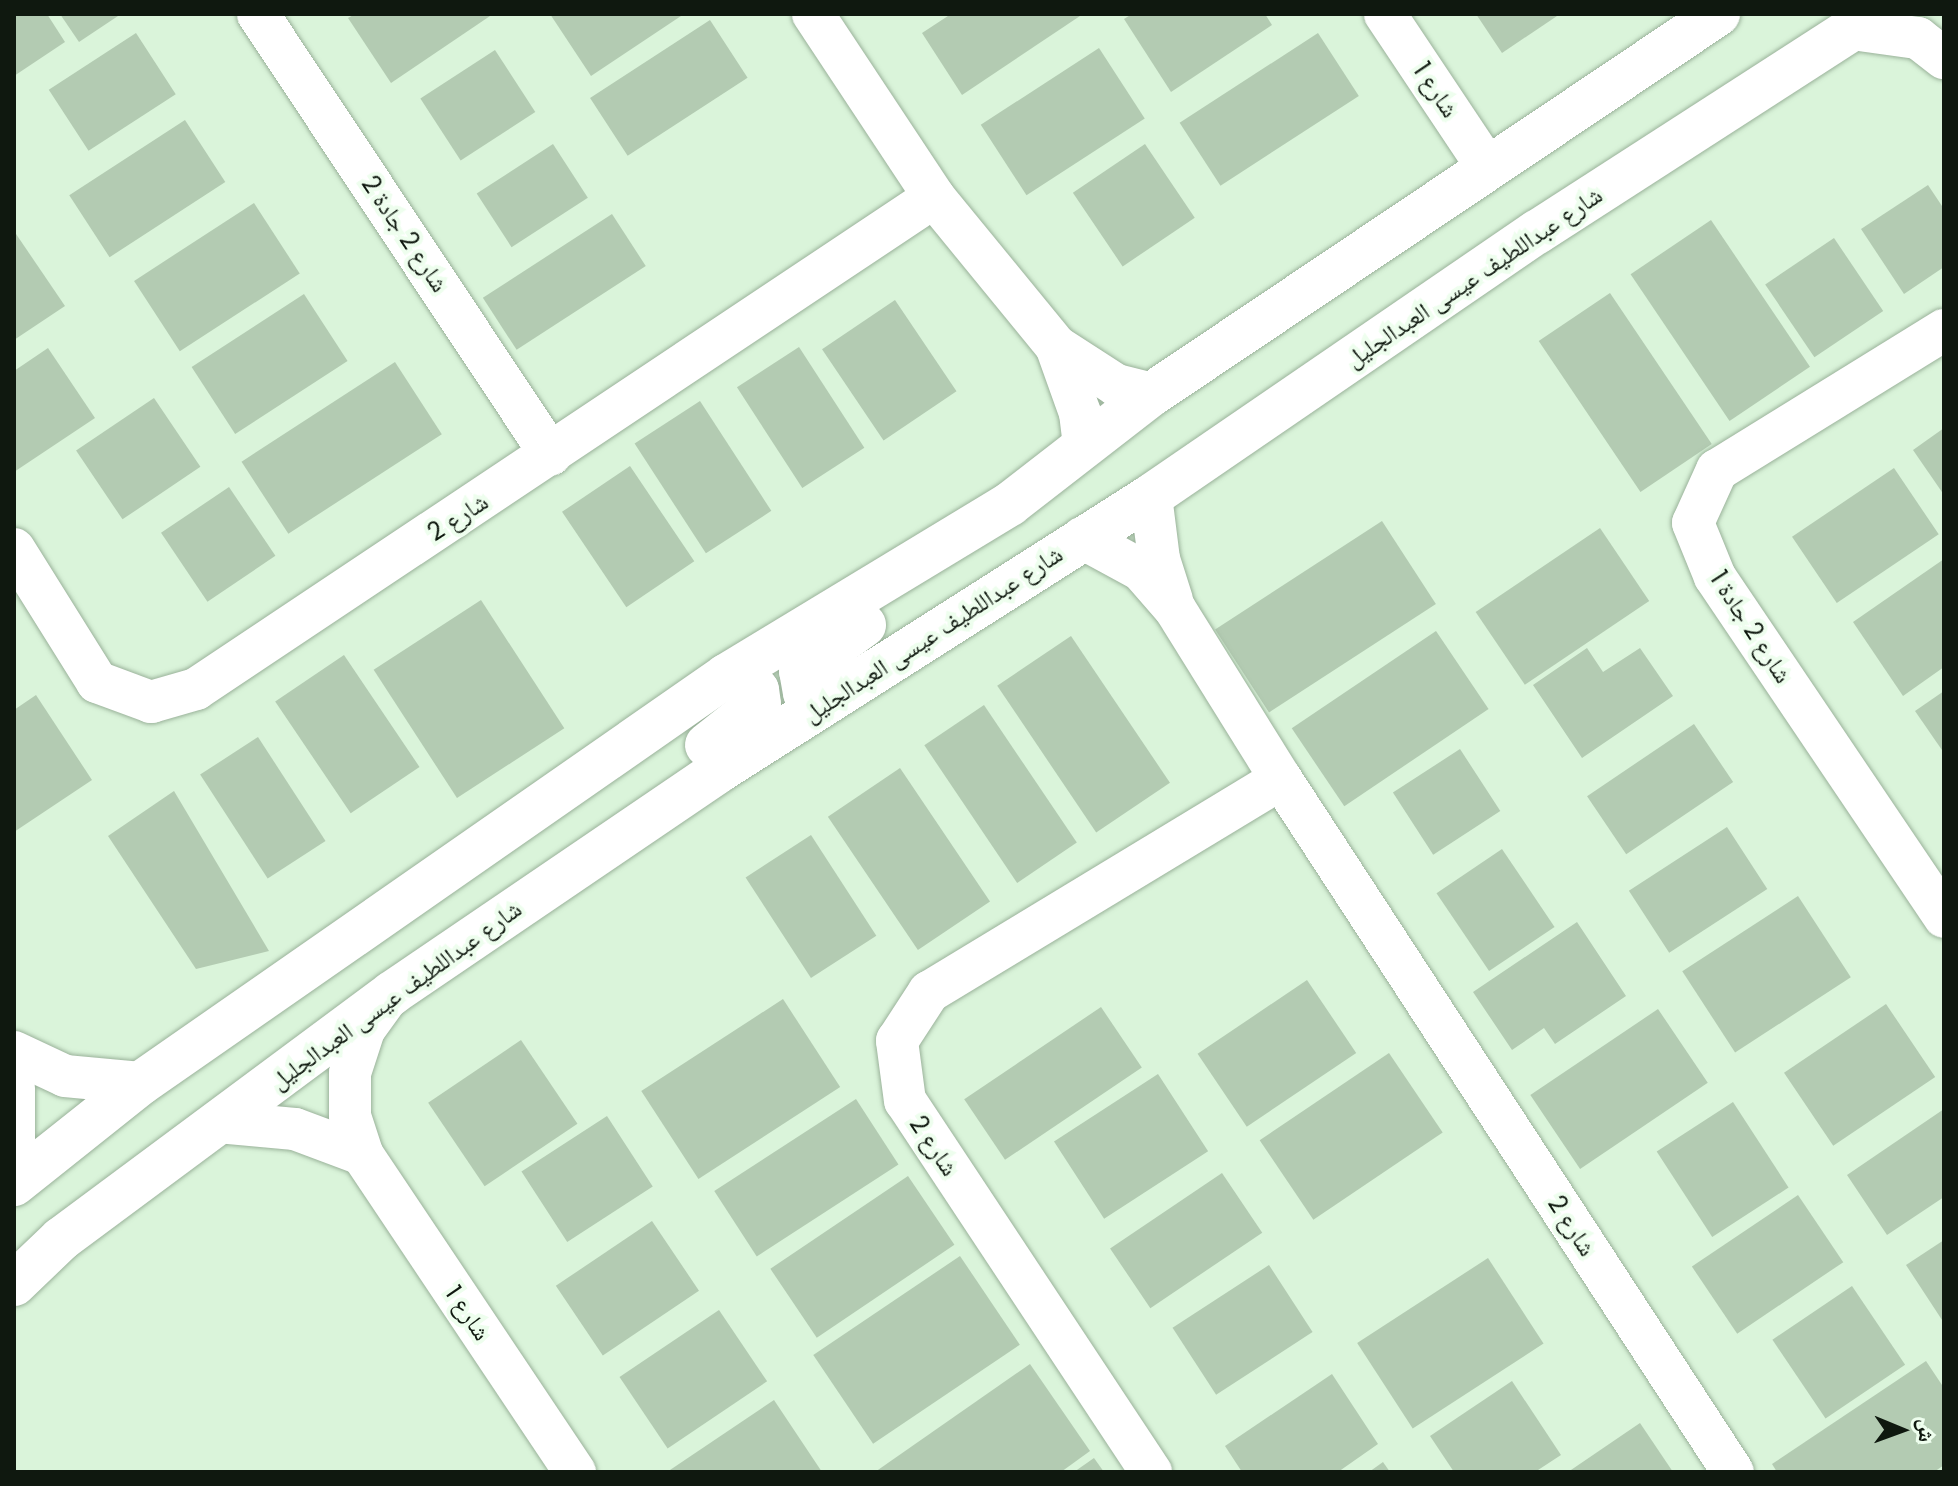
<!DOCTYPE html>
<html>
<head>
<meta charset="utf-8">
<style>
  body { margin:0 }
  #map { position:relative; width:1958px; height:1486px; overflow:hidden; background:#daf4da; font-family:Poppins,"Noto Naskh Arabic",sans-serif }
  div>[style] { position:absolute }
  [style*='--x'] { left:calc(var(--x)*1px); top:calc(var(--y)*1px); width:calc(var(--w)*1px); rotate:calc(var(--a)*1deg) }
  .building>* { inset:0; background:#b3cbb2; transform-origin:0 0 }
  .roads { filter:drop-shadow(0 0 2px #9ab29a) drop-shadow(0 0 2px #9ab29a) }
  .street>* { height:42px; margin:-21px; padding:0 21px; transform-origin:21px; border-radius:21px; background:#fff }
  .secondary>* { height:44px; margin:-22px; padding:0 22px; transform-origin:22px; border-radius:22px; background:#fff }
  span { translate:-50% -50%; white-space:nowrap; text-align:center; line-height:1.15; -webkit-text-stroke:8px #eefeee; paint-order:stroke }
  .street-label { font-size:24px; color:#0f180f }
  .frame { position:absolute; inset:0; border:16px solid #0f180f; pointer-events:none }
  .north { position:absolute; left:1862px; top:1390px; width:80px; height:80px; -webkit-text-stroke:6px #eefeee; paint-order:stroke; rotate:91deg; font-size:22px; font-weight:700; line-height:32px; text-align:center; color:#0f180f }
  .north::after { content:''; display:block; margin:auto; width:28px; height:36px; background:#0f180f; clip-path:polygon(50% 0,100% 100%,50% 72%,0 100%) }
</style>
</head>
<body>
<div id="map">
  <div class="building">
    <div style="clip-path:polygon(14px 14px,47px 14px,65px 42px,14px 76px)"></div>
    <div style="clip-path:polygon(60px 14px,121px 14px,79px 42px)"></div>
    <div style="clip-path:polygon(355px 14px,493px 14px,391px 83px,348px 18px)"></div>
    <div style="clip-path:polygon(550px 14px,684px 14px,591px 76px)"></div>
    <div style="clip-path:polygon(951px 14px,1083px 14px,962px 95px,922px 33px)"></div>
    <div style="clip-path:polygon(1132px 14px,1265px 14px,1272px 25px,1171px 92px,1124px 19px)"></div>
    <div style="clip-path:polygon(1476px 14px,1560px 14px,1502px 53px)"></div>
    <div style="left:710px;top:20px;width:69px;height:143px;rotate:57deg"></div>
    <div style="left:136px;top:33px;width:73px;height:104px;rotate:57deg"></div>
    <div style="left:1318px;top:33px;width:75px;height:165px;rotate:57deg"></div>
    <div style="left:1099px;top:48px;width:84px;height:141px;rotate:57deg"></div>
    <div style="left:495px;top:50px;width:74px;height:89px;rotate:57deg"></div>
    <div style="left:185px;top:120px;width:74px;height:138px;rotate:57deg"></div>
    <div style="left:553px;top:144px;width:64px;height:91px;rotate:57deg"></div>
    <div style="left:1145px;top:144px;width:89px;height:87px;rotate:56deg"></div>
    <div style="clip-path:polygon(1928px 185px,1944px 209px,1944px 267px,1904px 294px,1861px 229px)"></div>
    <div style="left:254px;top:203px;width:84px;height:143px;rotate:57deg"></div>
    <div style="left:612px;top:214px;width:62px;height:154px;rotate:57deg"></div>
    <div style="left:1711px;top:220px;width:177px;height:97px;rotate:56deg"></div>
    <div style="clip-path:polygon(14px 231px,65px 306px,14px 340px)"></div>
    <div style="left:1834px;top:238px;width:88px;height:83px;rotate:56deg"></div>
    <div style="left:1610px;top:293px;width:182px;height:86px;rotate:56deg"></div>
    <div style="left:304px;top:294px;width:80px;height:134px;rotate:57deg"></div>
    <div style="left:895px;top:300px;width:110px;height:88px;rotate:56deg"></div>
    <div style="left:799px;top:347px;width:120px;height:74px;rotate:57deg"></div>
    <div style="clip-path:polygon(48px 348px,95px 418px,14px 472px,14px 371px)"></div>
    <div style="left:395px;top:362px;width:86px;height:183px;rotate:57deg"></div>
    <div style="left:154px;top:398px;width:83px;height:94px;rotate:56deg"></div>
    <div style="left:700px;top:401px;width:131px;height:78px;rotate:57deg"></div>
    <div style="clip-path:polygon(1944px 428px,1944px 495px,1913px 450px)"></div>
    <div style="left:630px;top:466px;width:115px;height:82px;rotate:56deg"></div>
    <div style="left:1894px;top:468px;width:80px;height:123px;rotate:56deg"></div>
    <div style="left:229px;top:487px;width:83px;height:82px;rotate:56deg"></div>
    <div style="left:1382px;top:521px;width:99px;height:199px;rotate:57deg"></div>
    <div style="left:1600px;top:528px;width:88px;height:150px;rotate:56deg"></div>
    <div style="clip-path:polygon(1944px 559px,1944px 667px,1903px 696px,1853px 622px)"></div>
    <div style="left:481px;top:600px;width:153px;height:128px;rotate:57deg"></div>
    <div style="left:1436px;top:631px;width:94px;height:174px;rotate:56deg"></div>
    <div style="left:1071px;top:636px;width:177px;height:89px;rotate:56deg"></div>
    <div style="clip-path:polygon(1587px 648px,1603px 672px,1640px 648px,1673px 696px,1582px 758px,1533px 685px)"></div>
    <div style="left:344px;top:655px;width:135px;height:83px;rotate:56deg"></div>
    <div style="clip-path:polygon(1944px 691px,1944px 753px,1915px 711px)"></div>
    <div style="clip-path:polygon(36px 695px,92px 780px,14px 832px,14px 710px)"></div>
    <div style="left:984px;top:705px;width:166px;height:72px;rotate:56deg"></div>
    <div style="left:1694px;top:724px;width:70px;height:129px;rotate:56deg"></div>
    <div style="left:258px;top:737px;width:124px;height:69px;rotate:57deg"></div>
    <div style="left:1460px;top:749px;width:74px;height:80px;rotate:57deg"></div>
    <div style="left:900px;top:768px;width:161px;height:87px;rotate:56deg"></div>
    <div style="clip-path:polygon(174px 791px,269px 951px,196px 969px,108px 836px)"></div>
    <div style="left:1727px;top:827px;width:74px;height:117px;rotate:57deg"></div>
    <div style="left:811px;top:835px;width:120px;height:78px;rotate:57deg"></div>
    <div style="left:1502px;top:849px;width:94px;height:79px;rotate:56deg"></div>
    <div style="left:1798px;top:896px;width:97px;height:138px;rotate:57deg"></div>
    <div style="clip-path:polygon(1577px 922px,1626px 996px,1555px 1044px,1544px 1028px,1512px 1050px,1473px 992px)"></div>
    <div style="left:1307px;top:980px;width:88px;height:132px;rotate:56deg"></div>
    <div style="left:783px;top:999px;width:105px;height:169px;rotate:57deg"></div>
    <div style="left:1886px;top:1004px;width:88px;height:123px;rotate:56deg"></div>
    <div style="left:1101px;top:1007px;width:73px;height:165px;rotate:56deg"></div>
    <div style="left:1658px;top:1009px;width:89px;height:154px;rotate:56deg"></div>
    <div style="left:521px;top:1040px;width:101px;height:112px;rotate:56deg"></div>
    <div style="left:1389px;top:1053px;width:96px;height:156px;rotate:56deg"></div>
    <div style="left:1158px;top:1074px;width:92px;height:124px;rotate:57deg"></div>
    <div style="left:856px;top:1099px;width:78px;height:169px;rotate:57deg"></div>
    <div style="left:1733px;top:1102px;width:102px;height:91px;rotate:57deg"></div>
    <div style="clip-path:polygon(1944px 1109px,1944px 1197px,1887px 1235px,1847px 1175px)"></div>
    <div style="left:607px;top:1116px;width:84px;height:102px;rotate:57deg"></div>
    <div style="left:1222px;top:1173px;width:72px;height:135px;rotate:56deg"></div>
    <div style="left:908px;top:1176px;width:83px;height:166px;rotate:56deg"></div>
    <div style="left:1798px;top:1195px;width:81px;height:128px;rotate:56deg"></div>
    <div style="left:652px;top:1221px;width:84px;height:116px;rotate:56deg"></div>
    <div style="clip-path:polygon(1944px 1240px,1944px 1323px,1906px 1265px)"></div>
    <div style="left:960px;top:1256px;width:107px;height:177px;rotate:56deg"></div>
    <div style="left:1488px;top:1258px;width:102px;height:156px;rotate:57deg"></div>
    <div style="left:1269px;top:1265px;width:80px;height:115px;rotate:57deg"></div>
    <div style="left:1852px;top:1286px;width:95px;height:96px;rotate:56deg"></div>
    <div style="left:719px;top:1310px;width:86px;height:120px;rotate:56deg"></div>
    <div style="clip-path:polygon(1926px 1361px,1944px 1388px,1944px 1465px,1934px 1472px,1777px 1472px,1772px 1464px)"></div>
    <div style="clip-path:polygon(1030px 1364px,1090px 1451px,1061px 1472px,875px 1472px)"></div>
    <div style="clip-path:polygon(1332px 1374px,1378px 1444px,1338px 1472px,1242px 1472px,1225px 1446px)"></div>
    <div style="clip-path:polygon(1512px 1381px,1561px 1455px,1535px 1472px,1454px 1472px,1430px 1436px)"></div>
    <div style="clip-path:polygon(774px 1400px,822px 1472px,667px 1472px)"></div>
    <div style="clip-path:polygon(1640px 1423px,1673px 1472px,1568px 1472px)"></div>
    <div style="clip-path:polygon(1094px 1458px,1104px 1472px,1074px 1472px)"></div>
    <div style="clip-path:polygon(1383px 1462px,1390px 1472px,1369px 1472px)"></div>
  </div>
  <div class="roads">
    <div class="street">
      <div style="--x:258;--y:14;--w:529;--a:56.4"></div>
      <div style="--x:813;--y:14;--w:219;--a:56.5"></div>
      <div style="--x:934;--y:197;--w:193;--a:50.7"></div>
      <div style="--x:1056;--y:346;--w:72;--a:33"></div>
      <div style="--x:1116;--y:385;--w:37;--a:14"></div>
      <div style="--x:1385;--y:14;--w:184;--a:56.3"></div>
      <div style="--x:1852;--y:29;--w:67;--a:7.8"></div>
      <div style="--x:1918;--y:38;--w:33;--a:38"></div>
      <div style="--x:1944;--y:330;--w:267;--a:148.3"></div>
      <div style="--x:1717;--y:470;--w:58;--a:114.4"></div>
      <div style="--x:1693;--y:523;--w:58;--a:67.8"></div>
      <div style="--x:1715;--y:577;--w:410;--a:56"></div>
      <div style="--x:1056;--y:346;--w:71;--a:70.3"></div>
      <div style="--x:1080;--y:413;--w:31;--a:83"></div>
      <div style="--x:1151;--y:496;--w:64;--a:82.8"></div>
      <div style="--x:1159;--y:559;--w:43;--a:72.4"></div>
      <div style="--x:1082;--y:538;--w:67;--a:28.5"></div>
      <div style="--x:1141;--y:570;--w:52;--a:48.9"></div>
      <div style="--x:1175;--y:609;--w:200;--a:58.1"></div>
      <div style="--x:1281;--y:779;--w:827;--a:56.89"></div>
      <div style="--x:14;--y:549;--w:157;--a:58"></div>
      <div style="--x:97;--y:682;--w:58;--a:20.3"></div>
      <div style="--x:151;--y:702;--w:47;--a:-16.1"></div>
      <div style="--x:196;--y:689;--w:887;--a:-33.69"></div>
      <div style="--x:387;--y:998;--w:39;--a:126"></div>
      <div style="--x:364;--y:1030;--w:45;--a:108"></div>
      <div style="--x:350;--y:1073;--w:43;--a:90"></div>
      <div style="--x:350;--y:1116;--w:40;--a:72"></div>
      <div style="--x:362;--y:1154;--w:383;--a:56.2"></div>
      <div style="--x:14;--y:1052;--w:56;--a:25.2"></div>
      <div style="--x:65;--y:1076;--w:76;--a:5.3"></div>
      <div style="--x:14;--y:1088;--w:63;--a:90"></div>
      <div style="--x:218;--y:1122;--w:77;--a:5.2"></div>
      <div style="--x:295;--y:1129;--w:72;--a:20.5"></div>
      <div style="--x:1151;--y:1472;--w:445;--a:-123.5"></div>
      <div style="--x:905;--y:1101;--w:61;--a:-97.6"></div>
      <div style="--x:897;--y:1041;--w:59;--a:-56.9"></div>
      <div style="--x:929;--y:992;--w:411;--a:-31.2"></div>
    </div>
    <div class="secondary">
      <div style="--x:831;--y:699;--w:12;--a:171"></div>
      <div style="--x:819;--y:701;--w:16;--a:-150"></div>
      <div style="--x:805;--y:693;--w:22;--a:-100"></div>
      <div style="--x:801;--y:671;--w:78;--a:-36.1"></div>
      <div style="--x:707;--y:745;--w:66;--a:-38.3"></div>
      <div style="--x:759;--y:704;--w:14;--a:-98"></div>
      <div style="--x:757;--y:690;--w:15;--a:-132"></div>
      <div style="--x:747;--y:679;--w:21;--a:-172"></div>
      <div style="--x:14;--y:1184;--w:162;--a:-38.5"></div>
      <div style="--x:141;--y:1083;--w:713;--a:-34.83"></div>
      <div style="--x:726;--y:676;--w:332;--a:-31.2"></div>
      <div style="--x:1010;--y:504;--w:180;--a:-37.8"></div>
      <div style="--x:1152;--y:394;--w:682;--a:-33.88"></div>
      <div style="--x:14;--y:1284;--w:65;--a:-43.8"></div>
      <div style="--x:61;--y:1239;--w:412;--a:-36.6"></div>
      <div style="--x:392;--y:993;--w:393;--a:-34.2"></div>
      <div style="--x:717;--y:772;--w:514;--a:-32.45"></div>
      <div style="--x:1151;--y:496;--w:468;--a:-34.4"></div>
      <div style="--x:1537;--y:232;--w:402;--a:-32.8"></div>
    </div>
  </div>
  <div class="street-label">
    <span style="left:1436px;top:90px;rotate:56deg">شارع 1</span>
    <span style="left:405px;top:234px;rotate:56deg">شارع 2 جادة 2</span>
    <span style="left:1474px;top:277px;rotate:-34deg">شارع عبداللطيف عيسى العبدالجليل</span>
    <span style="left:458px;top:517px;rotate:-33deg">شارع 2</span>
    <span style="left:1751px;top:627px;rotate:57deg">شارع 2 جادة 1</span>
    <span style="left:933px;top:634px;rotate:-33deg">شارع عبداللطيف عيسى العبدالجليل</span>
    <span style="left:396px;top:995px;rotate:-36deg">شارع عبداللطيف عيسى العبدالجليل</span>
    <span style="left:934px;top:1146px;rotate:56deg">شارع 2</span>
    <span style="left:1572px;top:1226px;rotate:57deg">شارع 2</span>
    <span style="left:468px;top:1313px;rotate:56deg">شارع 1</span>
  </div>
  <div class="frame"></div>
  <div class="north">ش</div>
</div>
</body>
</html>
